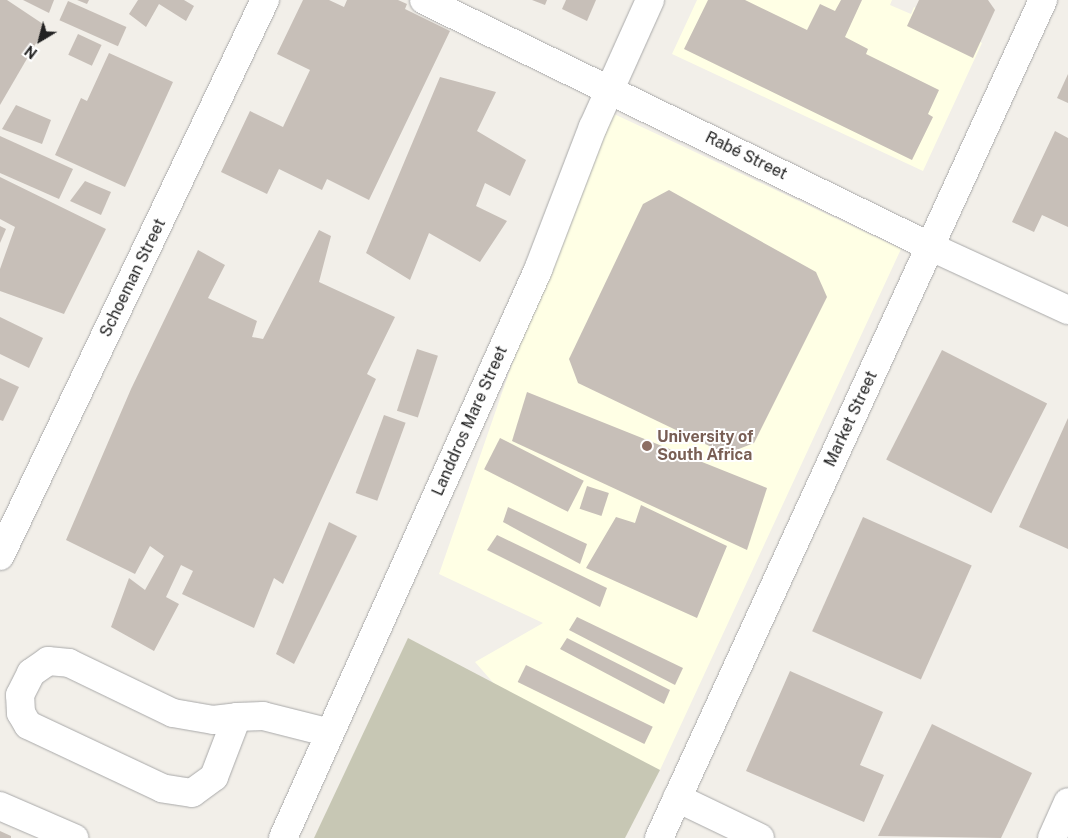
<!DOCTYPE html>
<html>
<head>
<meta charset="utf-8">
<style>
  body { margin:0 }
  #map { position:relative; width:1068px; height:838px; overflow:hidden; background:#f2efe9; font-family:"Public Sans",sans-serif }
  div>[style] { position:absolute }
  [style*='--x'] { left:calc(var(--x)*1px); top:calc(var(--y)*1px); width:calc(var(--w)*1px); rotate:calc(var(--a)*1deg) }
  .education>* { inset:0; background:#ffffe5 }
  .construction>* { inset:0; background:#c7c7b4 }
  .building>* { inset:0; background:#c7bfb8; transform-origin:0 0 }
  .roads { filter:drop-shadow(0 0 1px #a9a9a9) drop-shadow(0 0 1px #a9a9a9) }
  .minor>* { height:28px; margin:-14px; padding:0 14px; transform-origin:14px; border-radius:14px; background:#fff }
  .dots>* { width:14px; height:14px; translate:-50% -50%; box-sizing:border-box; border:2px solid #fff; border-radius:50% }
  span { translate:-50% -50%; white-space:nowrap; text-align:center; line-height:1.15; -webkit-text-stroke:4px #fff; paint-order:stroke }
  .street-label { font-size:16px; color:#222 }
  .education-label { font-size:16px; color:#785e54; font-weight:700 }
  .left { translate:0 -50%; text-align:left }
  .north { position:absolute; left:15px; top:15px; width:50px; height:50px; -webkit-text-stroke:4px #fff; paint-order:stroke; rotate:217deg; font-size:14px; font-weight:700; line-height:20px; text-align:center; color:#222 }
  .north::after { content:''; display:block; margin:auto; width:18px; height:22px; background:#222; clip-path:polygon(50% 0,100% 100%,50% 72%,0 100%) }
</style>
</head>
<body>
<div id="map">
  <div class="education">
    <div style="clip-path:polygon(697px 0,892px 0,890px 5px,911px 14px,914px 7px,975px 35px,973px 38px,982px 43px,923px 171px,672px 54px)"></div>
    <div style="clip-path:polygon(612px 113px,901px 249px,660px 770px,504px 695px,475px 662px,543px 623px,439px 574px,528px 318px)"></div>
  </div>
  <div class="construction">
    <div style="clip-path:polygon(408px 638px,660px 770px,625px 838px,314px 838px)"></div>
  </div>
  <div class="building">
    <div style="clip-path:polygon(0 0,7px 0,46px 26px,0 105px)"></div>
    <div style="clip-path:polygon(23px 0,54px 0,49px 13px)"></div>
    <div style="clip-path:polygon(77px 0,89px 0,87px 4px)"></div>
    <div style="clip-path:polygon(138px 0,184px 0,194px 6px,186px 21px,159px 4px,146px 27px,129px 14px)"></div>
    <div style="clip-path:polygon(303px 0,329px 0,344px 7px,347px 0,398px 0,407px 4px,405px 9px,450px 31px,369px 200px,327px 179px,322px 190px,279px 169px,267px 194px,221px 172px,250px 111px,283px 127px,310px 70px,277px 54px)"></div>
    <div style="clip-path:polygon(532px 0,547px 0,545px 5px)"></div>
    <div style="clip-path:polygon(566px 0,596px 0,587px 21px,562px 9px)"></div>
    <div style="clip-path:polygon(708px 0,745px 0,807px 30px,820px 4px,835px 11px,841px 0,862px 0,845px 37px,868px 49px,866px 54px,939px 90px,928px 114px,933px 117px,912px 160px,684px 49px)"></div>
    <div style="clip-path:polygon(919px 0,988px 0,995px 10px,973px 58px,907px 26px)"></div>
    <div style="left:68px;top:1px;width:64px;height:21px;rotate:24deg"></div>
    <div style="left:78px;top:34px;width:26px;height:23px;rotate:25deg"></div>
    <div style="clip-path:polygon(109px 53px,173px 82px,125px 187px,55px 155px,81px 98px,87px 101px)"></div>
    <div style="clip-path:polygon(1068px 74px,1068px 103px,1057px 98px)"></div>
    <div style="clip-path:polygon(440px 77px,496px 92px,477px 131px,526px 160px,510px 196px,485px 183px,476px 206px,507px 221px,480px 262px,429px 233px,410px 280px,366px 253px)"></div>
    <div style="clip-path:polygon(16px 105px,51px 120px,42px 144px,2px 129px)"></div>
    <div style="clip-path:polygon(1055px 131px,1068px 138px,1068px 227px,1042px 215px,1034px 232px,1012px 222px)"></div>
    <div style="clip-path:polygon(0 136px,73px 169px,59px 199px,0 173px)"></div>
    <div style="clip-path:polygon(0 177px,106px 229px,64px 314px,0 291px,0 269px,15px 227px,0 219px)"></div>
    <div style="clip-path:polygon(85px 181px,111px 192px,101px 215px,70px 201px)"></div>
    <div style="clip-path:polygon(669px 190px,816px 272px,827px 297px,754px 443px,726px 454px,578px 383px,569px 359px,643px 204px)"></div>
    <div style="clip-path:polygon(0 226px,6px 229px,0 243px)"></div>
    <div style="clip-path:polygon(319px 230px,331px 236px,319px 282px,395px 317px,367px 374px,376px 379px,283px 584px,274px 578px,254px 628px,182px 594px,193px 571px,181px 565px,166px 597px,179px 604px,154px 651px,111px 627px,129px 578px,145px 590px,164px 556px,150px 546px,135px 574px,66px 540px,131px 389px,198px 250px,225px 265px,208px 298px,257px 321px,252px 337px,263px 339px)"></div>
    <div style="clip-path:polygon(0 317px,43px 338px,29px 368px,0 354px)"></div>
    <div style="left:417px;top:349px;width:22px;height:65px;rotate:18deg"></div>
    <div style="left:942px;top:350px;width:118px;height:123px;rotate:27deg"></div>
    <div style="clip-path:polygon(0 378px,19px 387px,3px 421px,0 420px)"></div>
    <div style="clip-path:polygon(527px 392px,767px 488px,747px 550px,512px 441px)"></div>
    <div style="left:384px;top:415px;width:23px;height:83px;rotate:20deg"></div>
    <div style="clip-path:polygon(1068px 418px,1068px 549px,1019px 527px)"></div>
    <div style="left:500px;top:438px;width:94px;height:35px;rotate:27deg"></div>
    <div style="left:587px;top:486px;width:23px;height:24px;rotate:18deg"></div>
    <div style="clip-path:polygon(641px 505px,727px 546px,697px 618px,586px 568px,616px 517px,635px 523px)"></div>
    <div style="clip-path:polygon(508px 507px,587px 544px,580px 564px,503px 522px)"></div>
    <div style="left:863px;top:517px;width:119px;height:125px;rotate:24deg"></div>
    <div style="clip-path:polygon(329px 522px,357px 536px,294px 664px,276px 654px)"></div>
    <div style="clip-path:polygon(497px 535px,607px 588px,600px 607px,487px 550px)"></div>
    <div style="clip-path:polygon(577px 617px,683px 668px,675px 685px,569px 630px)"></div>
    <div style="clip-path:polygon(567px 638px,670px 690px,664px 704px,560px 649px)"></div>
    <div style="left:526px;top:665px;width:141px;height:19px;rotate:26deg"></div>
    <div style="clip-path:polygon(790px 671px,883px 712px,860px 765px,884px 775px,864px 822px,746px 771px)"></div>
    <div style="clip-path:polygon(932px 724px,1032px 773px,1001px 838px,878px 836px)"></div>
    <div style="clip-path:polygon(0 831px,11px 836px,11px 838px,0 838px)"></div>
  </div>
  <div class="roads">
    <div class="minor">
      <div style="--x:424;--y:0;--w:564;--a:25.97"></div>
      <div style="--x:931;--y:247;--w:151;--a:24.7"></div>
      <div style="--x:0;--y:556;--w:616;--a:-64.52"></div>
      <div style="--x:237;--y:717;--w:64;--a:111"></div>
      <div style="--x:214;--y:777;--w:27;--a:144"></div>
      <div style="--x:192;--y:793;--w:30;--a:-171"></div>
      <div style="--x:162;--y:788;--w:148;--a:-154.8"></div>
      <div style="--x:28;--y:725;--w:14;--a:-120"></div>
      <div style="--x:21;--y:713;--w:18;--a:-93"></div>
      <div style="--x:20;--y:695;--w:25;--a:-63"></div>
      <div style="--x:31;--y:673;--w:21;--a:-35"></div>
      <div style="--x:48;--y:661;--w:21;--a:5"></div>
      <div style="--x:69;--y:663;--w:115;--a:25.7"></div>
      <div style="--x:173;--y:713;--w:41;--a:9.9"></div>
      <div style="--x:213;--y:720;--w:24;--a:-7"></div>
      <div style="--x:237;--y:717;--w:26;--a:-2"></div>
      <div style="--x:263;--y:716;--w:69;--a:14.2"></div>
      <div style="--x:677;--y:798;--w:92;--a:25.7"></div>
      <div style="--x:0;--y:806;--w:81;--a:23.4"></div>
      <div style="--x:283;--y:838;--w:623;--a:-65.82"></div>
      <div style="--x:538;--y:270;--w:153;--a:-69"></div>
      <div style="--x:593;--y:127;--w:139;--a:-65.8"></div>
      <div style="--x:659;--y:838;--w:922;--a:-65.38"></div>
      <div style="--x:1052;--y:838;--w:39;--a:-66"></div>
    </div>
  </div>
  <div class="dots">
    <div style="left:647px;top:446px;background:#8d6e63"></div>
  </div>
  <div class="street-label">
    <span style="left:746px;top:156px;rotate:26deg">Rabé Street</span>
    <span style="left:133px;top:278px;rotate:-64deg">Schoeman Street</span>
    <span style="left:851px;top:419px;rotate:-65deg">Market Street</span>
    <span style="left:470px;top:421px;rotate:-66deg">Landdros Mare Street</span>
  </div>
  <div class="education-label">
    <span class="left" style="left:657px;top:446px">University of<br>South Africa</span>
  </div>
  <div class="north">N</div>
</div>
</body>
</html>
